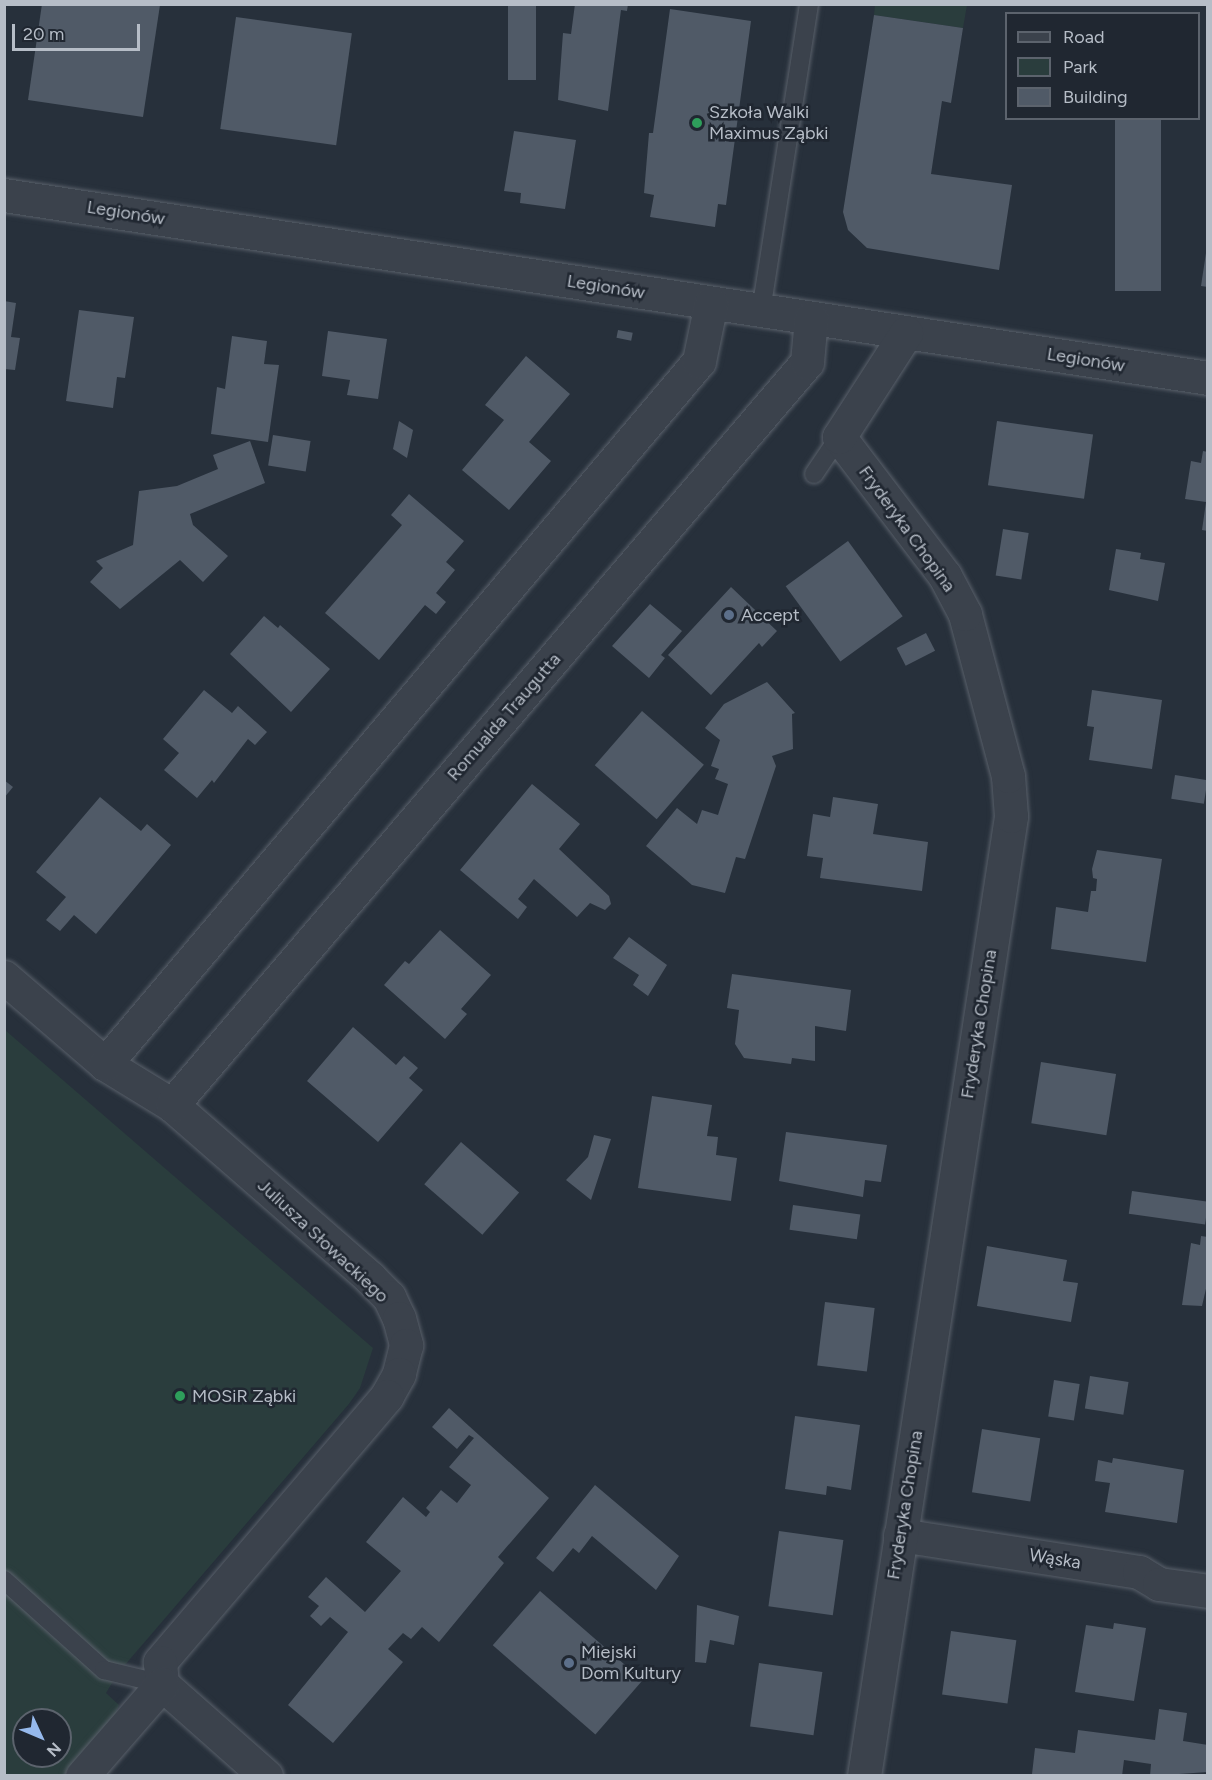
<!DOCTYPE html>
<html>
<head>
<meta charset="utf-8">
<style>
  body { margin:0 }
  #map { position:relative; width:1212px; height:1780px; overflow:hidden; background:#27303b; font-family:Figtree,sans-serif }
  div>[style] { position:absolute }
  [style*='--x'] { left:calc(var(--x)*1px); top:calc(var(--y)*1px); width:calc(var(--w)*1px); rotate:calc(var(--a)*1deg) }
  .green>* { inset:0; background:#2a3d3d }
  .building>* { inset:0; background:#505a67; transform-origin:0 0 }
  .roads { filter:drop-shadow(0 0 2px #59606a) drop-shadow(0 0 2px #59606a) }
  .lane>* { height:18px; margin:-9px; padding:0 9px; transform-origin:9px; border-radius:9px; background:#3b424c }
  .street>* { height:33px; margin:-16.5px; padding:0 16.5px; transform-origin:16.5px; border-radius:16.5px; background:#3b424c }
  .dots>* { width:16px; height:16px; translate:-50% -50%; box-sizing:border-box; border:3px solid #202731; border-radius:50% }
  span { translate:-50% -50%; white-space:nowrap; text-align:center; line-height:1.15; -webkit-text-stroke:5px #202731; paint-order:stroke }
  .poi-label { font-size:18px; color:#b6bdc7 }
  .left { translate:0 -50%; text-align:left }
  .street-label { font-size:18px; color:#b6bdc7 }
  .frame { position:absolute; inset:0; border:6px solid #b6bdc7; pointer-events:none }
  .legend { position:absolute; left:1005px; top:12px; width:195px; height:108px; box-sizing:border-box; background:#202731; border:2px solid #5c636d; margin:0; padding:8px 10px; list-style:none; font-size:18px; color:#b6bdc7 }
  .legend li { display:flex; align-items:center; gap:12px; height:30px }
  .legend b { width:30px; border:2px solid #5c636d }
  .north { position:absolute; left:12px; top:1708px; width:60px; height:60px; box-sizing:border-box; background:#202731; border:2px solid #5c636d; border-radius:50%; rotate:134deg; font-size:16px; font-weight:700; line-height:24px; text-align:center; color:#b6bdc7 }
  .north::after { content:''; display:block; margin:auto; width:21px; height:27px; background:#96b9ec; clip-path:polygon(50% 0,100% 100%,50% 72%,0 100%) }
  .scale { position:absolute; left:12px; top:24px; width:128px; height:27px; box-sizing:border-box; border:3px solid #b6bdc7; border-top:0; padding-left:8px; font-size:18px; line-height:21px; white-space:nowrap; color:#b6bdc7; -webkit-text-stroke:4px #202731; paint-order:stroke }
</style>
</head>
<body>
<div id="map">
  <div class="green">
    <div style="clip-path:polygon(875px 5px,875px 4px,967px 5px,963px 28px,874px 15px)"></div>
    <div style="clip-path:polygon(evenodd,5px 1030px,373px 1348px,360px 1388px,349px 1404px,118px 1673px,106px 1693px,119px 1705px,114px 1718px,64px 1775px,5px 1775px,5px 1030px,24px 1720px,60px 1720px,60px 1756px,24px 1756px,24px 1720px)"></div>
  </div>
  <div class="building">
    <div style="clip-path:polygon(42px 4px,160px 5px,143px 117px,28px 100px)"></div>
    <div style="left:508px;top:4px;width:28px;height:76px"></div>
    <div style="clip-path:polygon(575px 4px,628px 4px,627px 11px,621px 10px,608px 111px,558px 100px,563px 33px,571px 34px)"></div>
    <div style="clip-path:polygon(670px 9px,751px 21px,726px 205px,718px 204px,715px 227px,650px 217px,654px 195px,644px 193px,649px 133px,653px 133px)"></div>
    <div style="clip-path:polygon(874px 15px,963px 28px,951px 103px,942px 101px,931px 174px,1012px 185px,999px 270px,867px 248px,848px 230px,843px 212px)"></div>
    <div style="left:236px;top:17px;width:117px;height:113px;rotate:8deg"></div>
    <div style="left:1115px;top:118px;width:46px;height:173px"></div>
    <div style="clip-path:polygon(514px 131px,576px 140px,565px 209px,520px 203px,521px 193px,504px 191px)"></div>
    <div style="clip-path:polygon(1206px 253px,1208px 253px,1208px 287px,1201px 286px)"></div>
    <div style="clip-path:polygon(4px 301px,16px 303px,11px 337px,20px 338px,15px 370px,4px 369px)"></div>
    <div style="clip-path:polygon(79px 310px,134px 317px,125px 378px,117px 377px,113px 408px,66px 401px)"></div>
    <div style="left:618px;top:330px;width:15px;height:8px;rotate:11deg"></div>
    <div style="clip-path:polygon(328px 331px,387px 339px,378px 399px,347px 395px,350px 380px,322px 376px)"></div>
    <div style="clip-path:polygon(232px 336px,267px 341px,264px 364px,279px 365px,268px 442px,211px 434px,217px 387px,225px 389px)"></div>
    <div style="clip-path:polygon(526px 356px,570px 394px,529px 442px,551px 461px,509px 510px,462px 470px,504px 420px,485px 405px)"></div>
    <div style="clip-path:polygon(399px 421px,413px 430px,407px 458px,393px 449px)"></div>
    <div style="left:997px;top:421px;width:97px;height:65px;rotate:8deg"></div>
    <div style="left:273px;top:435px;width:38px;height:31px;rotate:9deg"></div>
    <div style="clip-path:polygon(250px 441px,265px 483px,190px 514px,193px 525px,228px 556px,203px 582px,180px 560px,120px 609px,90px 582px,103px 568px,96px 561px,133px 545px,139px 491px,177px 486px,218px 469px,213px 455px)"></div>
    <div style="clip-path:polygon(1203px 451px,1208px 452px,1208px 531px,1202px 530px,1206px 502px,1185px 499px,1191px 461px,1201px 463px)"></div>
    <div style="clip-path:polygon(409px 494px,464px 541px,446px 562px,455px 570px,436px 593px,446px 602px,436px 614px,425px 605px,379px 660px,325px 613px,402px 525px,391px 515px)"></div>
    <div style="left:1003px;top:529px;width:26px;height:47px;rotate:9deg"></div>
    <div style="left:848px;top:541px;width:93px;height:77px;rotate:54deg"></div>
    <div style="clip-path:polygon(1116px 549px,1141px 553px,1140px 559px,1165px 563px,1158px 601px,1109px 590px)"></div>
    <div style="clip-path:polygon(731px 587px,777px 631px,762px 647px,759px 643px,711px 695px,668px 655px)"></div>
    <div style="clip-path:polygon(650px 604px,682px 631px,661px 655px,665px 658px,649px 678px,612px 646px)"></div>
    <div style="clip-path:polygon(264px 616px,278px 628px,280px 625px,330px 669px,291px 712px,230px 654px)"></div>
    <div style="left:926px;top:633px;width:20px;height:33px;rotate:63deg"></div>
    <div style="clip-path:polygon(767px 682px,795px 713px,792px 714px,793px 749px,772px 756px,776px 766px,745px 859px,736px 857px,725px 893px,692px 885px,646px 846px,677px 808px,697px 824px,702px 810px,718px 815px,728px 784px,715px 779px,719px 769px,711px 766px,720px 740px,705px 728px,724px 704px)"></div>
    <div style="clip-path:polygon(204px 690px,232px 713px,238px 706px,267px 732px,255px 745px,248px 739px,214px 783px,212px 780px,197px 798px,164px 770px,179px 753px,163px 739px)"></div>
    <div style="clip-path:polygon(1092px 690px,1162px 700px,1152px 769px,1089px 760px,1094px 727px,1087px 726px)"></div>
    <div style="left:642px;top:711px;width:82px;height:72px;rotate:41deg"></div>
    <div style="left:1175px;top:775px;width:33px;height:24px;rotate:9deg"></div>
    <div style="clip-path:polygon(4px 780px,13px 787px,4px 798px)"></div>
    <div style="clip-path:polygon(532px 784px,580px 824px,559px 849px,609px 896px,611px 904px,605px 910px,590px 903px,577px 917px,534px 879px,518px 899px,527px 907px,518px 919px,460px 870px)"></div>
    <div style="clip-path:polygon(100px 797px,141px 831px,147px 824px,171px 845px,96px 934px,74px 915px,60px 931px,46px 920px,66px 897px,36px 872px)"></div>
    <div style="clip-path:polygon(833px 797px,878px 804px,873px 834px,928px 842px,922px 891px,820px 878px,823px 858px,807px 856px,813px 814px,830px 817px)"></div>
    <div style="clip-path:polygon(1097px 850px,1162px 859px,1146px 962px,1051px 949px,1056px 907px,1088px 912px,1091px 891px,1096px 891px,1097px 879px,1093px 878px,1092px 869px)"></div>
    <div style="clip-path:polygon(440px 930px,491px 975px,461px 1009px,467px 1014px,445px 1039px,384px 985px,405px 961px,409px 964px)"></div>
    <div style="clip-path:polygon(629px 937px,667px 965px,648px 996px,633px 985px,639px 975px,613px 958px)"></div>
    <div style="clip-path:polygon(732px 974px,851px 990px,846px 1031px,815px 1026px,815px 1061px,792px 1058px,791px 1064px,744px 1058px,735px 1044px,739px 1010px,727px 1008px)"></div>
    <div style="clip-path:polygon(353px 1027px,396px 1065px,404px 1056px,418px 1068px,409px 1078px,423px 1090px,378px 1142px,307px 1081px)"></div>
    <div style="left:1041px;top:1062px;width:76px;height:62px;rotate:9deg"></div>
    <div style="clip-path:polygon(652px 1096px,712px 1105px,707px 1136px,718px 1137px,716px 1155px,737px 1158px,731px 1201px,638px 1188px)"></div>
    <div style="clip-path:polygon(786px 1132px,887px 1145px,881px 1182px,865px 1180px,863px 1197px,779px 1181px)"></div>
    <div style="clip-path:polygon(594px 1135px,611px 1139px,591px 1200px,566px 1180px,588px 1157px)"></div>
    <div style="left:461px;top:1142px;width:77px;height:56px;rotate:41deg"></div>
    <div style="left:1132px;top:1191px;width:77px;height:23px;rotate:8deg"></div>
    <div style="left:793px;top:1205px;width:68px;height:25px;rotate:8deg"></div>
    <div style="clip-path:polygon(1201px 1236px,1208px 1237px,1208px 1280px,1202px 1306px,1182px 1305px,1191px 1243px,1200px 1245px)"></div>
    <div style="clip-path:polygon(987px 1246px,1067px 1260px,1063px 1281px,1078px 1283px,1071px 1322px,977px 1306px)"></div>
    <div style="left:825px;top:1302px;width:50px;height:64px;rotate:7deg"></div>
    <div style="left:1090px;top:1376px;width:39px;height:33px;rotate:9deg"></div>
    <div style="left:1054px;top:1380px;width:26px;height:37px;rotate:9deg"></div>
    <div style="clip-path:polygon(449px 1408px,549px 1498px,498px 1557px,504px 1563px,439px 1642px,422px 1627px,411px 1639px,403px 1633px,388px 1649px,403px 1662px,333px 1743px,288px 1705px,348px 1632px,330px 1617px,321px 1626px,310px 1616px,319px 1606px,308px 1597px,326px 1577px,365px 1612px,401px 1571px,366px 1542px,403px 1497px,426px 1517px,430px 1512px,426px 1508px,441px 1490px,457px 1503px,471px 1485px,449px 1467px,474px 1438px,469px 1435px,457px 1449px,432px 1427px)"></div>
    <div style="clip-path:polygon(795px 1416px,860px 1425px,851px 1490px,827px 1486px,826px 1495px,785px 1489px)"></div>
    <div style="left:982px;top:1429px;width:59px;height:64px;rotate:9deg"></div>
    <div style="clip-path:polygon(1113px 1458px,1184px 1470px,1177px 1523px,1105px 1512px,1110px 1483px,1095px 1481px,1098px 1460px,1112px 1463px)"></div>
    <div style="clip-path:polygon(595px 1485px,679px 1556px,656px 1590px,592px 1536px,579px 1553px,573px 1548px,553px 1572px,536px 1558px)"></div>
    <div style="left:779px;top:1531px;width:65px;height:76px;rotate:8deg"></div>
    <div style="left:540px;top:1591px;width:136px;height:72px;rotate:41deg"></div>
    <div style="clip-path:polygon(697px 1605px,739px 1616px,734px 1645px,710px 1640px,706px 1663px,695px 1662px)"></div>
    <div style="clip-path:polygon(1114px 1623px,1146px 1628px,1134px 1701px,1075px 1692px,1086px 1625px,1113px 1629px)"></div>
    <div style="left:951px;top:1631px;width:66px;height:64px;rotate:8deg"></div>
    <div style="left:759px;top:1663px;width:64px;height:64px;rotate:8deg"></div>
    <div style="clip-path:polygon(1159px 1709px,1187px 1713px,1183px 1741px,1208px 1745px,1208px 1772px,1150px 1776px,1151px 1764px,1124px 1760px,1122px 1776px,1032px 1774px,1035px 1748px,1075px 1753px,1078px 1730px,1155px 1740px)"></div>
  </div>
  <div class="roads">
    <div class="lane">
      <div style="--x:761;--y:311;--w:311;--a:-81.1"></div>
      <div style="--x:814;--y:474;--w:45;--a:-56"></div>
      <div style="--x:4;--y:1580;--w:135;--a:42"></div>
      <div style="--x:104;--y:1670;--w:60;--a:13.6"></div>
    </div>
    <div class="street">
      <div style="--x:4;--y:195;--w:1218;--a:8.64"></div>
      <div style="--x:4;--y:977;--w:133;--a:40.7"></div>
      <div style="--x:105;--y:1064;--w:79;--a:31.5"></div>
      <div style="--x:172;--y:1105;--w:263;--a:41.1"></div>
      <div style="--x:370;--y:1278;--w:27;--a:45"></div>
      <div style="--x:389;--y:1297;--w:23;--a:65"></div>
      <div style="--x:399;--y:1318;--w:28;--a:75"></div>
      <div style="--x:406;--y:1345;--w:30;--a:104"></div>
      <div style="--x:399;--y:1374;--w:25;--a:119"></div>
      <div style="--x:387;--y:1396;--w:350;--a:130.5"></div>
      <div style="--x:160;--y:1662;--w:22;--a:85"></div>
      <div style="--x:162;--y:1684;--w:139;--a:41.5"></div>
      <div style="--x:105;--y:1064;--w:920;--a:-49.8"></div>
      <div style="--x:699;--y:361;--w:59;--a:-78.3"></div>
      <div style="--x:172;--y:1105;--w:977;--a:-49.48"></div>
      <div style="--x:807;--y:362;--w:44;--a:-84.8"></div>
      <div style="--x:900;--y:1535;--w:242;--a:8.8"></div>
      <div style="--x:1139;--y:1572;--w:23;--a:31"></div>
      <div style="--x:1159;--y:1584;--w:49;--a:8.1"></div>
      <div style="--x:82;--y:1776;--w:122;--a:-49"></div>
      <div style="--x:864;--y:1776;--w:971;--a:-81.29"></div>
      <div style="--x:1011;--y:816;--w:40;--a:-94.3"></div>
      <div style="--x:1008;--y:776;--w:168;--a:-104.9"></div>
      <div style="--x:965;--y:614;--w:43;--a:-117.8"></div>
      <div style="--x:945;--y:576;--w:175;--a:-127.3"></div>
      <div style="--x:839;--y:437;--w:124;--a:-57.2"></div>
    </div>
  </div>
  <div class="dots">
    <div style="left:697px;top:123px;background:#2e9e5b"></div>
    <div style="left:729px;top:615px;background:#5c6f8a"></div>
    <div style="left:180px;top:1396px;background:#2e9e5b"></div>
    <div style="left:569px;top:1663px;background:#5c6f8a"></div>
  </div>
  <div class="poi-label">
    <span class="left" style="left:709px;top:123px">Szkoła Walki<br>Maximus Ząbki</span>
    <span class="left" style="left:741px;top:615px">Accept</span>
    <span class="left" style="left:192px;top:1396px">MOSiR Ząbki</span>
    <span class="left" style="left:581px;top:1663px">Miejski<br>Dom Kultury</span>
  </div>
  <div class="street-label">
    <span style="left:126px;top:213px;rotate:9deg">Legionów</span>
    <span style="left:606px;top:287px;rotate:9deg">Legionów</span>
    <span style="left:1086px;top:360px;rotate:9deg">Legionów</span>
    <span style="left:907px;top:529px;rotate:54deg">Fryderyka Chopina</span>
    <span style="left:504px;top:717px;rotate:-49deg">Romualda Traugutta</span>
    <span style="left:979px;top:1024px;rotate:-81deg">Fryderyka Chopina</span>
    <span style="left:323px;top:1241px;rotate:43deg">Juliusza Słowackiego</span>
    <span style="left:905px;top:1505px;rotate:-81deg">Fryderyka Chopina</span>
    <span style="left:1055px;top:1559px;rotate:9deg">Wąska</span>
  </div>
  <div class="frame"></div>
  <ul class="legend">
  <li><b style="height:8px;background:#3b424c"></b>Road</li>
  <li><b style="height:16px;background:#2a3d3d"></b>Park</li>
  <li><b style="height:16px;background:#505a67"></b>Building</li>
  </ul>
  <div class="north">N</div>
  <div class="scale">20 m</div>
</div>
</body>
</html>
